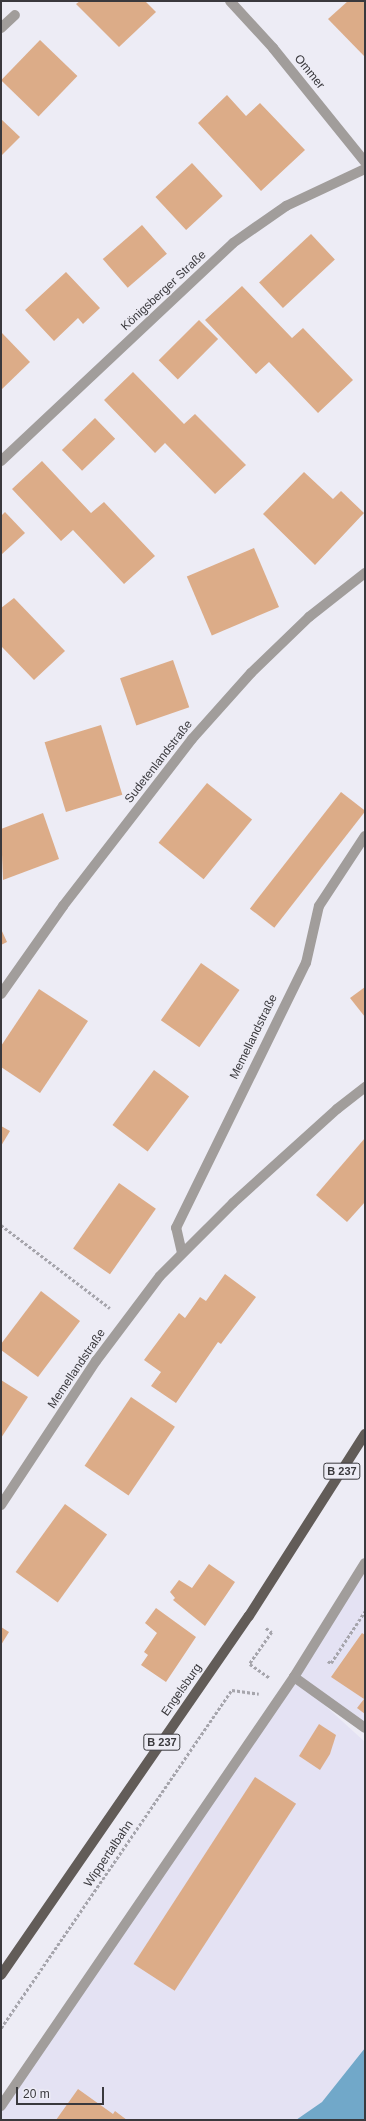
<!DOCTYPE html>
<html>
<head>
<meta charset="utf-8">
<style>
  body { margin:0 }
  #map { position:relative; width:366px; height:2121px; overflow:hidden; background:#edecf5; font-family:Helvetica,sans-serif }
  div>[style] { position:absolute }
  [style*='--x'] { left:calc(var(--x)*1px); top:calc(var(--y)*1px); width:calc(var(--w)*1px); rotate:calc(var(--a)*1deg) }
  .built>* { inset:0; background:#e4e2f3 }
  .water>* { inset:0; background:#71a8c9 }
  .building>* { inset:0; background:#dcac88; transform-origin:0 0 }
  .path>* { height:2.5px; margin-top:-1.25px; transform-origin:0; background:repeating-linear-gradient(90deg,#a6a5ac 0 3px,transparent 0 5px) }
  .minor>* { height:10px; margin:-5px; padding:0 5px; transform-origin:5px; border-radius:5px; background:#a19d9b }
  .major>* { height:10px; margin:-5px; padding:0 5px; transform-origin:5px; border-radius:5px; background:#625c58 }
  span { translate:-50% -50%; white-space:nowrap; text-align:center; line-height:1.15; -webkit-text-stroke:3.5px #edecf5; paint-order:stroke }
  .shield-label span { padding:1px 3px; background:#edecf5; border:1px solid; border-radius:3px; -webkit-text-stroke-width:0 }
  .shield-label { font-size:11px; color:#3a393d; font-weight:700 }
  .street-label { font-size:12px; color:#3a393d }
  .frame { position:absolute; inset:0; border:2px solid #3a393d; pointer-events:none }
  .scale { position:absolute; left:16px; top:2087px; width:88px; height:18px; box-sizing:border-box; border:2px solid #3a393d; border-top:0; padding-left:5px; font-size:12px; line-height:14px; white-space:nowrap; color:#3a393d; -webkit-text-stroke:3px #edecf5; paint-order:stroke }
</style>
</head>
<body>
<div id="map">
  <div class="built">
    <div style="clip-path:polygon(365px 1565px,365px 1728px,297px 1680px,365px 1742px,365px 2048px,322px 2102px,297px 2120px,1px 2120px,1px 2106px)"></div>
  </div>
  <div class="water">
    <div style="clip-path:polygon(365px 2048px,365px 2120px,296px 2120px,322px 2102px)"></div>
  </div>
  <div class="building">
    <div style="clip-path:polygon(80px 1px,145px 1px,156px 12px,119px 47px,76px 4px)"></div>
    <div style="clip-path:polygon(348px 1px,363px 1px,365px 3px,365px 57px,328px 19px)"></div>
    <div style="left:40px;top:40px;width:52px;height:56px;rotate:44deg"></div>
    <div style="clip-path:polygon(227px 95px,246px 116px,260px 103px,305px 150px,261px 191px,198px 123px)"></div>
    <div style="clip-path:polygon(1px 119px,20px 137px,1px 156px)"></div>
    <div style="left:192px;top:163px;width:45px;height:50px;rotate:47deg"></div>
    <div style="left:142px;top:225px;width:38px;height:52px;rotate:49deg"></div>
    <div style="left:311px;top:234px;width:35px;height:71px;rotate:47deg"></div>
    <div style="clip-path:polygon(66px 272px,100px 308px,83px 324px,78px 318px,54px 341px,25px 310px)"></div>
    <div style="clip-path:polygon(242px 286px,292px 338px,303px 328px,353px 380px,318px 413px,269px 362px,256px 374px,205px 320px)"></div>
    <div style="left:199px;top:320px;width:27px;height:57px;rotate:45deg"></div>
    <div style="clip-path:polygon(2px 333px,30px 362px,1px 390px,1px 335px)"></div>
    <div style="clip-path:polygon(133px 372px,184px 424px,195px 414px,246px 465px,215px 494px,165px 443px,155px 453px,104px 400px)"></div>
    <div style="left:95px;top:418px;width:29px;height:46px;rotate:46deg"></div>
    <div style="clip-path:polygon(42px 461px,91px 513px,104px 502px,155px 556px,124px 584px,73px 530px,61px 541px,12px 489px)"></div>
    <div style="clip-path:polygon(304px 472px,333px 499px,341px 491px,364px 513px,315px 565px,263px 514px)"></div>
    <div style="clip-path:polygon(5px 512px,25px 533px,1px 555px,1px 516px)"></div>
    <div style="left:254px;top:548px;width:64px;height:73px;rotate:67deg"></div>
    <div style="clip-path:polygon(14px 598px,65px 651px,34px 680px,1px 646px,1px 608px)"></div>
    <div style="left:173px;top:660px;width:50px;height:56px;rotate:71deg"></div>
    <div style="left:101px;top:725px;width:73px;height:59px;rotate:73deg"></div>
    <div style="left:207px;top:783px;width:58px;height:77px;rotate:39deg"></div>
    <div style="left:341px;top:792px;width:31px;height:148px;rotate:38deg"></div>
    <div style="clip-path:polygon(43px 813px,59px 859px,3px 880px,1px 829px)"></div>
    <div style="clip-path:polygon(1px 929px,7px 942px,1px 945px)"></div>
    <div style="left:201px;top:963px;width:47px;height:70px;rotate:35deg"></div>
    <div style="clip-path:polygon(365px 987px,365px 1017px,350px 998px)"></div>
    <div style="clip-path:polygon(39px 989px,88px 1021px,40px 1093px,1px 1067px,1px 1046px)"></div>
    <div style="left:154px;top:1070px;width:44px;height:69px;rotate:37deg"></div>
    <div style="clip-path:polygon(1px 1126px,10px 1131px,1px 1146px)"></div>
    <div style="clip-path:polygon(365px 1138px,365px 1202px,347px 1222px,316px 1195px)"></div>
    <div style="left:119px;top:1183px;width:45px;height:80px;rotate:35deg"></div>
    <div style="clip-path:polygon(225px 1274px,256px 1297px,221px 1344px,218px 1342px,176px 1403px,151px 1386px,161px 1372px,144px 1360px,179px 1313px,185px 1318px,200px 1297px,206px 1301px)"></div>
    <div style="clip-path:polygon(41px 1291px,80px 1321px,38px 1377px,1px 1350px,1px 1344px)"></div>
    <div style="clip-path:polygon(1px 1380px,28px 1397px,1px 1438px)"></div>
    <div style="left:131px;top:1397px;width:53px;height:83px;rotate:34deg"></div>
    <div style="left:65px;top:1504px;width:52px;height:84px;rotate:36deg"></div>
    <div style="clip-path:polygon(209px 1564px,235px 1582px,205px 1626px,173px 1600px,175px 1598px,170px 1592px,179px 1580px,192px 1588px)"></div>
    <div style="clip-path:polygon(156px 1608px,196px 1637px,166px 1682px,141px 1665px,148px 1655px,144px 1652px,157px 1633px,145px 1623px)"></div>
    <div style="clip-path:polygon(1px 1627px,9px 1632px,1px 1645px)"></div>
    <div style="clip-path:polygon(362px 1633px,365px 1635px,365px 1714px,357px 1708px,364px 1699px,331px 1677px)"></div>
    <div style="clip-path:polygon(319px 1724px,336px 1735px,330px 1754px,320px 1770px,299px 1756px)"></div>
    <div style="left:255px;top:1777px;width:49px;height:223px;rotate:33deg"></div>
    <div style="clip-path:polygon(78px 2089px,113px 2114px,115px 2111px,127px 2120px,56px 2120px)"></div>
  </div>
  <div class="path">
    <div style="--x:1;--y:1225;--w:137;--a:37.3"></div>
    <div style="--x:266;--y:1628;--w:7;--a:34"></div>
    <div style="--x:272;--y:1632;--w:39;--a:125"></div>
    <div style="--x:250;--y:1664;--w:24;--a:35"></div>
    <div style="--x:328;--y:1661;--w:4;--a:34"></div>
    <div style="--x:331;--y:1663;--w:62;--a:-56.8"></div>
    <div style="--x:1;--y:2028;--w:409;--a:-55.7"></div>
    <div style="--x:232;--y:1690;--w:27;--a:8"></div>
  </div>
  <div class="minor">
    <div style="--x:230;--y:1;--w:64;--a:47.5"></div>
    <div style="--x:273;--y:48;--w:146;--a:51.1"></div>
    <div style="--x:1;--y:28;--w:19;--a:-43"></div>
    <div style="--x:1;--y:461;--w:318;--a:-43.2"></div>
    <div style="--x:233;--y:243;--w:65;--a:-34.9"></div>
    <div style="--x:286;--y:206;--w:87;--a:-25.1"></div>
    <div style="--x:1;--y:994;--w:108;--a:-54.8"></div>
    <div style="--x:63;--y:906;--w:211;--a:-52.3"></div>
    <div style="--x:192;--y:739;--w:89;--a:-48.2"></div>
    <div style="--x:251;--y:673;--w:81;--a:-44"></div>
    <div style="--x:309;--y:617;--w:71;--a:-38.2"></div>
    <div style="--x:182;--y:1253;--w:26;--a:-103"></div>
    <div style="--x:176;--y:1228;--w:295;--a:-63.9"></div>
    <div style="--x:306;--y:963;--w:58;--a:-77.2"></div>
    <div style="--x:319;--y:906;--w:84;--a:-56.7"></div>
    <div style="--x:1;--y:1505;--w:173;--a:-56.6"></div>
    <div style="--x:96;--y:1361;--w:106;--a:-53"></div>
    <div style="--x:160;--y:1276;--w:103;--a:-45"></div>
    <div style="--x:233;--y:1203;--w:140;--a:-42.1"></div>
    <div style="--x:337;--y:1109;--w:36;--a:-38"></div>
    <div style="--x:294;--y:1677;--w:87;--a:35.7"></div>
    <div style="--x:1;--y:2106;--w:520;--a:-55.67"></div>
    <div style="--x:294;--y:1677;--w:134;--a:-58.1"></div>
  </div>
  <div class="major">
    <div style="--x:1;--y:1975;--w:436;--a:-55.4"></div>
    <div style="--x:249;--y:1616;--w:216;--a:-57.5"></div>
  </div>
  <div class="shield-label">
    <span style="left:342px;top:1471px">B 237</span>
    <span style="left:162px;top:1742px">B 237</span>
  </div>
  <div class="street-label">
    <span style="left:309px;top:72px;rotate:51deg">Ommer</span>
    <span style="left:164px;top:291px;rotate:-43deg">Königsberger Straße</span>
    <span style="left:159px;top:762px;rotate:-52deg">Sudetenlandstraße</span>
    <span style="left:254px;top:1037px;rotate:-64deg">Memellandstraße</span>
    <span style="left:77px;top:1369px;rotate:-56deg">Memellandstraße</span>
    <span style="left:182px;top:1690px;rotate:-55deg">Engelsburg</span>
    <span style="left:109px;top:1854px;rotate:-56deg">Wippertalbahn</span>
  </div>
  <div class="frame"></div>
  <div class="scale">20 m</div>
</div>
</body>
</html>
